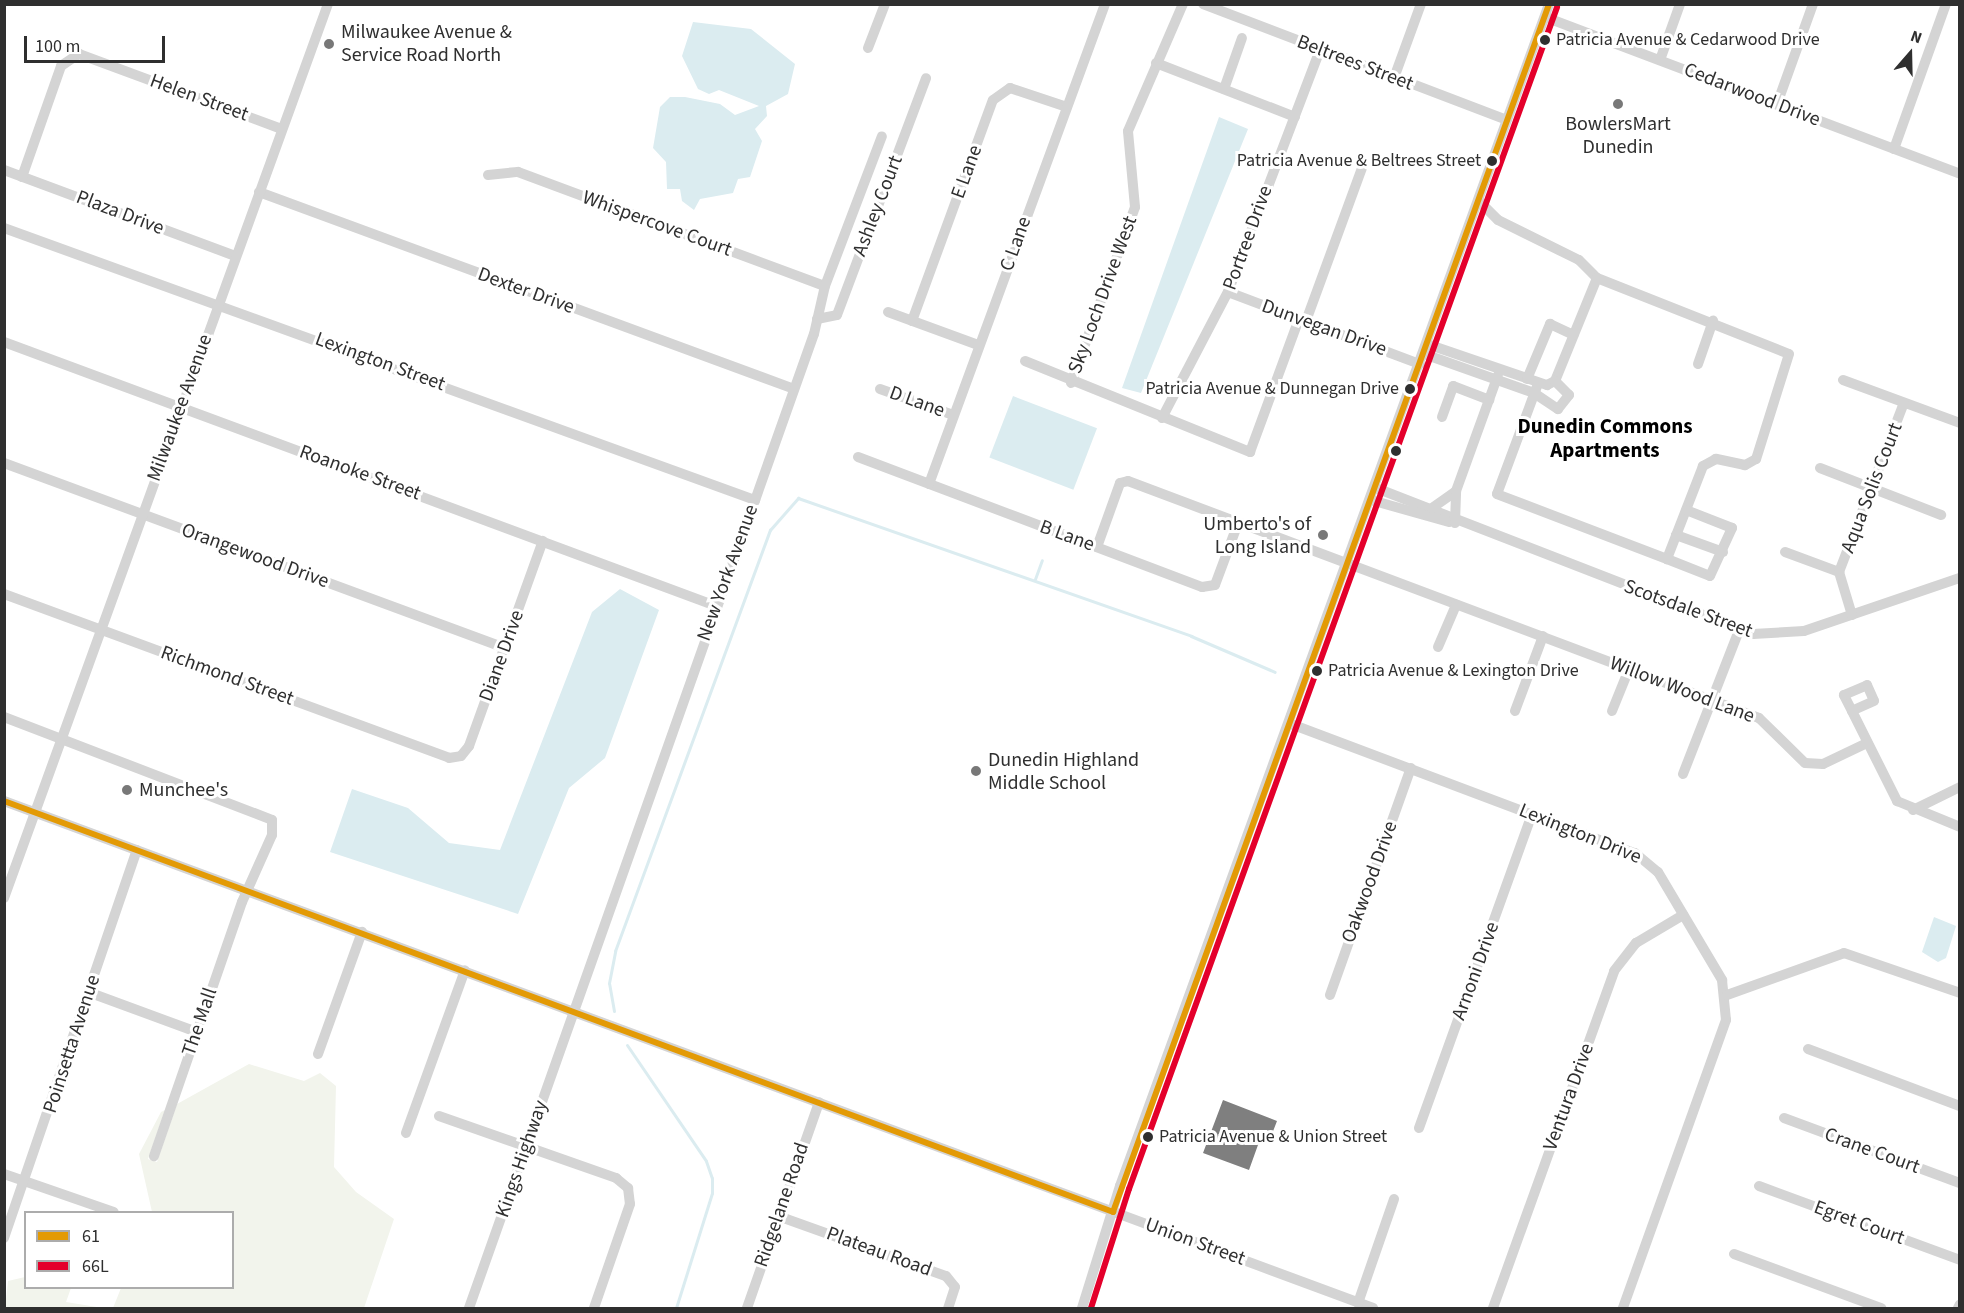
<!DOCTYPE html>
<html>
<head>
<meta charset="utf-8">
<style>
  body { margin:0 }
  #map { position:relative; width:1964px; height:1313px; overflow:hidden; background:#fff; font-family:"Source Sans 3",sans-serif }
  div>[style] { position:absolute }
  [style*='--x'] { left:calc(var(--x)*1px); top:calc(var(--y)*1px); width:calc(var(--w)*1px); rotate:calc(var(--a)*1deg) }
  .green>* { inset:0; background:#f2f4ec }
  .water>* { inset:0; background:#dbecf0; transform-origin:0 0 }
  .stream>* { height:3px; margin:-1.5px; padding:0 1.5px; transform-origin:1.5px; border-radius:1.5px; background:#dbecf0 }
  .building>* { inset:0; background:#7f7f7f }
  .minor>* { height:10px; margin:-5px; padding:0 5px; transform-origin:5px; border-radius:5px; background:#d4d4d4 }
  .bus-1>* { height:6px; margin:-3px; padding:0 3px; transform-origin:3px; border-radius:3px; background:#e39a05 }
  .bus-2>* { height:6px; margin:-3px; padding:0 3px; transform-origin:3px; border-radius:3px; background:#e4002b }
  .dots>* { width:16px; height:16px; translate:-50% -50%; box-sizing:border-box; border:3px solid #fff; border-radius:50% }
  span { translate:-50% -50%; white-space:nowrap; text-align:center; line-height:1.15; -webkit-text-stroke:6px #fff; paint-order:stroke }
  .bus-label { font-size:18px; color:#2f2f2f }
  .left { translate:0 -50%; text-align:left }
  .right { translate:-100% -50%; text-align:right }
  .poi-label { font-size:20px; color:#2f2f2f }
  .street-label { font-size:20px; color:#2f2f2f }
  .neighbourhood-label { font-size:21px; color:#000; font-weight:700 }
  .frame { position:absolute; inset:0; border:6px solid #2f2f2f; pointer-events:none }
  .legend { position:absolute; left:24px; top:1211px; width:210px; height:78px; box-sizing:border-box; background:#fff; border:2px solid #acacac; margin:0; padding:8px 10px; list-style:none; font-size:18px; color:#2f2f2f }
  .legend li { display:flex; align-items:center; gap:12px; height:30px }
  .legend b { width:30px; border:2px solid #acacac }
  .north { position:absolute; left:1880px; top:24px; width:60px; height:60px; -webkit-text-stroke:4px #fff; paint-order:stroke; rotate:20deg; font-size:16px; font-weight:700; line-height:24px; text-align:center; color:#2f2f2f }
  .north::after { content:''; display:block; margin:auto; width:21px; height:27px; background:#2f2f2f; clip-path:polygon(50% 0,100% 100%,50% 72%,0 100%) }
  .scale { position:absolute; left:24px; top:36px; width:141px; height:27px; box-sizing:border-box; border:3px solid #2f2f2f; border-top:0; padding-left:8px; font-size:18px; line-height:21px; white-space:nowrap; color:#2f2f2f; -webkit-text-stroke:4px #fff; paint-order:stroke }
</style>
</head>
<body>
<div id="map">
  <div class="green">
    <div style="clip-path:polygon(249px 1064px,304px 1081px,320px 1073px,336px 1086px,334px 1167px,356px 1192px,394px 1219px,364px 1308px,113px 1308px,121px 1288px,232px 1288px,232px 1212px,152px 1212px,139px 1154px,161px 1112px,165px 1110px,148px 1159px,157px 1162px,177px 1104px)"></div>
    <div style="clip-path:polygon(25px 1277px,26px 1288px,71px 1288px,66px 1302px,103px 1308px,5px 1308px,8px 1281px)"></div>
  </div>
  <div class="water">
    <div style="clip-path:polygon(693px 22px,751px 29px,795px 64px,788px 94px,766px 106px,767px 116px,755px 129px,762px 141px,750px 177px,738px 179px,733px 193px,700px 199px,694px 210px,682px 201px,680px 189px,667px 189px,666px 162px,653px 148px,660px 107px,670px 97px,685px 97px,720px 104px,735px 115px,759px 106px,719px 90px,709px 94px,698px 89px,682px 56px)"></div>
    <div style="clip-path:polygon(1219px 117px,1248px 129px,1141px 393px,1122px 388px)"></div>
    <div style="left:1013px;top:396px;width:90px;height:66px;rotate:21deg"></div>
    <div style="clip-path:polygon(620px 589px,659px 610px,605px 758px,569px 788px,518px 914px,330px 852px,352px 789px,408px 808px,449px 843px,500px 850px,592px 612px)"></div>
    <div style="clip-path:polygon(1934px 917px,1956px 926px,1946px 958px,1938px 962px,1922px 952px)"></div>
  </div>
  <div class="stream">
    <div style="--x:1035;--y:579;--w:20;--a:-70"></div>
    <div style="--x:614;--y:1011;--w:28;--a:-100"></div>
    <div style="--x:609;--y:983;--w:33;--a:-79"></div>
    <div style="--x:615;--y:951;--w:449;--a:-69.8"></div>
    <div style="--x:770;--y:530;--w:43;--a:-48.8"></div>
    <div style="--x:798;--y:498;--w:417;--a:19.3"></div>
    <div style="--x:1191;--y:636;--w:91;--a:23.2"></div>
    <div style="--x:627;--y:1045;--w:140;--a:55.7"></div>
    <div style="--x:706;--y:1161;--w:18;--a:71"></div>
    <div style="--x:712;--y:1178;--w:15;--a:90"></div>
    <div style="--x:712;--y:1193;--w:121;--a:107.4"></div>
  </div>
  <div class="building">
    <div style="clip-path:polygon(1223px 1100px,1277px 1121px,1272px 1134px,1263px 1131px,1249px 1170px,1203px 1153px)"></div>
  </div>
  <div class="minor">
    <div style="--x:1203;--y:4;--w:325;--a:20.9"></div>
    <div style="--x:1545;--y:17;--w:444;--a:20.7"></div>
    <div style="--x:868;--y:48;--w:47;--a:-68.9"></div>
    <div style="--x:1660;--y:60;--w:59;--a:-70.3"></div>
    <div style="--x:1156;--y:63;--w:149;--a:21.2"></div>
    <div style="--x:1394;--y:78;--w:79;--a:-70"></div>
    <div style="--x:1224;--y:89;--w:54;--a:-70.6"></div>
    <div style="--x:1777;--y:104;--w:106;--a:-70.2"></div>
    <div style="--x:1894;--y:149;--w:154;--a:-70.3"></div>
    <div style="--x:4;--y:170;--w:246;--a:20.4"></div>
    <div style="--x:488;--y:175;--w:30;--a:-6"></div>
    <div style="--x:518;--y:172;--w:327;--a:20.4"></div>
    <div style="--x:22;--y:177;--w:118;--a:-70.6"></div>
    <div style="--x:61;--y:66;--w:22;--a:-34"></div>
    <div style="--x:79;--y:54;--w:216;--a:20.3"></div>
    <div style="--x:259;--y:192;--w:570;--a:20.21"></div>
    <div style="--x:1479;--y:201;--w:27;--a:45"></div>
    <div style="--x:1498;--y:220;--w:90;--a:26.3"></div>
    <div style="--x:1579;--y:260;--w:25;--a:45"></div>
    <div style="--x:1597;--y:278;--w:206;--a:21.6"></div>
    <div style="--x:1789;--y:354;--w:110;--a:107.4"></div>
    <div style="--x:1756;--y:459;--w:13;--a:151"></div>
    <div style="--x:1745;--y:465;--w:30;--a:-168"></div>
    <div style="--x:1716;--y:459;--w:15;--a:152"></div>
    <div style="--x:1703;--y:466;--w:100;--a:111.2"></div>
    <div style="--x:1667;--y:559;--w:182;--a:-159.1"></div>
    <div style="--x:1497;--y:494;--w:117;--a:-69.6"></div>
    <div style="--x:4;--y:228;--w:799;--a:19.91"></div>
    <div style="--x:1228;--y:292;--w:205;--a:20.6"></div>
    <div style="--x:888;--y:312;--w:96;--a:20.1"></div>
    <div style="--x:817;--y:319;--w:20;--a:-11"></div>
    <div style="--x:837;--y:315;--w:253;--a:-69.4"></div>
    <div style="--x:912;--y:321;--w:235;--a:-69.9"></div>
    <div style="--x:993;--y:100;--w:21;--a:-35"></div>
    <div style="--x:1010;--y:88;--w:60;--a:18.4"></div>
    <div style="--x:1306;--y:321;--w:166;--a:-69.9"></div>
    <div style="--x:4;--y:342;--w:759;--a:20.34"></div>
    <div style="--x:1427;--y:344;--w:127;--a:18.9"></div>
    <div style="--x:1547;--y:385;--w:9;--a:-27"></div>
    <div style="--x:1555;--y:381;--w:111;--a:-67.8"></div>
    <div style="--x:1424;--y:354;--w:117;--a:19.5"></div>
    <div style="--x:1534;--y:393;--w:29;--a:34"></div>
    <div style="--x:1558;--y:409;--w:18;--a:-52"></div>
    <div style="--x:1569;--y:395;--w:20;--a:-135"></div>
    <div style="--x:1025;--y:361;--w:243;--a:22"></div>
    <div style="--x:1250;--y:452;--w:142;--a:-69.8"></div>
    <div style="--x:1698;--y:364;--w:46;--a:-70.8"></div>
    <div style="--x:1527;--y:379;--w:60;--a:-67.3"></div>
    <div style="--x:1550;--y:324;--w:26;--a:25"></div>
    <div style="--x:1843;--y:380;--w:125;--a:20.2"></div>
    <div style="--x:1071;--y:383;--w:187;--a:-70"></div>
    <div style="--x:1135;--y:207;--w:76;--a:-95.3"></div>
    <div style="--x:1128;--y:131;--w:138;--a:-66.6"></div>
    <div style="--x:880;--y:389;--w:77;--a:19.6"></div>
    <div style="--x:1442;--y:417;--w:33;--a:-70"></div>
    <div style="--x:1453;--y:386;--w:39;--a:21"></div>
    <div style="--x:1162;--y:418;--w:142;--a:-62.4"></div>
    <div style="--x:1228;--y:292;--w:259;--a:-69.2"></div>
    <div style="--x:858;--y:457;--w:368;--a:20.7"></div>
    <div style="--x:1202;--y:587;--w:13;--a:-9"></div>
    <div style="--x:1215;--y:585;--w:66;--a:-69.6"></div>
    <div style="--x:4;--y:463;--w:534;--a:20.27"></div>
    <div style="--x:1820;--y:468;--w:130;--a:21.2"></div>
    <div style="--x:929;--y:484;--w:511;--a:-69.86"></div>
    <div style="--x:1376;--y:488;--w:404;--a:21.2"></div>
    <div style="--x:1753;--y:634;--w:51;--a:-3.4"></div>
    <div style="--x:1804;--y:631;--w:165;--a:-18.8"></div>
    <div style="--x:1371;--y:500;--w:81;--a:15.8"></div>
    <div style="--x:1432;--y:508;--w:29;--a:-35"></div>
    <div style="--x:1455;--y:523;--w:32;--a:-88"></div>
    <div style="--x:1456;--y:491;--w:123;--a:-70.1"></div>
    <div style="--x:1676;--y:535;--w:50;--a:19.9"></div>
    <div style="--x:1097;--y:547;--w:68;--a:-70.2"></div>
    <div style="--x:1120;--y:483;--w:8;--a:-14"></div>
    <div style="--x:1128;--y:481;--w:674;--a:20.59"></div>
    <div style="--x:1759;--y:718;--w:64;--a:44.4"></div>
    <div style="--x:1805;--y:763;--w:18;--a:3"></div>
    <div style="--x:1823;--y:764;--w:47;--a:-25.5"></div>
    <div style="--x:1785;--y:552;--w:58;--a:20.3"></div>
    <div style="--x:1667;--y:559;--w:46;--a:21.6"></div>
    <div style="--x:1710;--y:576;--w:53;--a:-65.4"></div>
    <div style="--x:1732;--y:528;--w:49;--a:-158.6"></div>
    <div style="--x:1839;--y:572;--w:181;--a:-69"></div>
    <div style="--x:1839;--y:572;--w:45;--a:73.2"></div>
    <div style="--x:4;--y:594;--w:474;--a:20.2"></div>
    <div style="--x:449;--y:758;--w:12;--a:-9"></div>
    <div style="--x:461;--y:756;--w:13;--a:-51"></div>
    <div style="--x:469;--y:746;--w:218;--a:-70.2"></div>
    <div style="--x:1438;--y:647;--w:46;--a:-66.8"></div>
    <div style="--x:1867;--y:685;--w:17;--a:66"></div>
    <div style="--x:1874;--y:701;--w:24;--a:156"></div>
    <div style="--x:1852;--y:711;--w:18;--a:-117"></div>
    <div style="--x:1844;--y:695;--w:25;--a:-23"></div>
    <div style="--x:1515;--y:711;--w:80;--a:-69.5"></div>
    <div style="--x:1612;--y:711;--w:45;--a:-68"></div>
    <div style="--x:1852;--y:711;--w:101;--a:63.4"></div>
    <div style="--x:1897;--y:801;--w:68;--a:22.4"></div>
    <div style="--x:4;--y:717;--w:287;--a:21"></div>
    <div style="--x:272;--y:820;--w:15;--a:90"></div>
    <div style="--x:272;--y:835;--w:73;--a:114.1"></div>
    <div style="--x:242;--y:902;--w:269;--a:109.1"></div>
    <div style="--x:1291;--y:724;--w:367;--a:20.6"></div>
    <div style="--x:1635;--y:853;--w:30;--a:40"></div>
    <div style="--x:1658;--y:872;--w:126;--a:59.3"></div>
    <div style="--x:1722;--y:980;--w:40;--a:84.3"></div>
    <div style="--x:1726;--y:1020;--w:306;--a:109.7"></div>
    <div style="--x:1683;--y:774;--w:155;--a:-68.7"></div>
    <div style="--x:4;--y:801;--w:1460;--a:20.32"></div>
    <div style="--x:1913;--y:810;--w:52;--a:-26.1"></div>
    <div style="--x:4;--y:898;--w:951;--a:-70.08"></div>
    <div style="--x:88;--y:992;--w:116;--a:20.2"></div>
    <div style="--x:1330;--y:995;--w:241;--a:-70.4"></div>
    <div style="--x:1727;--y:995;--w:124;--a:-19.7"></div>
    <div style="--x:1844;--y:953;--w:123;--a:19"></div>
    <div style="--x:1808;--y:1049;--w:162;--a:20.6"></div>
    <div style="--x:318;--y:1054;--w:130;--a:-70.2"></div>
    <div style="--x:439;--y:1116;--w:188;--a:19.3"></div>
    <div style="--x:616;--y:1178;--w:16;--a:40"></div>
    <div style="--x:628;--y:1188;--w:16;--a:83"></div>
    <div style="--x:630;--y:1204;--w:110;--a:109.1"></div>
    <div style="--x:1784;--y:1118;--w:188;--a:20.3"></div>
    <div style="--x:1419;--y:1128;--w:334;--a:-70.2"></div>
    <div style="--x:406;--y:1133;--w:173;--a:-70.1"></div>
    <div style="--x:4;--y:1174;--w:116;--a:19.1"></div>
    <div style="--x:1759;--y:1186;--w:214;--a:20.2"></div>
    <div style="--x:778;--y:1216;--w:178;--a:19.7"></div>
    <div style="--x:946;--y:1276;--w:14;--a:51"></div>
    <div style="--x:955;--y:1287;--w:22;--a:108"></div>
    <div style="--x:4;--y:1238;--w:410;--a:-71.1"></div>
    <div style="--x:1734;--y:1254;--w:157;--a:20.2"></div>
    <div style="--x:1358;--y:1303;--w:110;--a:-70.9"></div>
    <div style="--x:469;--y:1308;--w:1033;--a:-70.5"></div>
    <div style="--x:814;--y:334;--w:49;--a:-77.1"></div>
    <div style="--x:825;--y:286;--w:160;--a:-69.2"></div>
    <div style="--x:747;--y:1308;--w:218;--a:-70.7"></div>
    <div style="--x:1082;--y:1308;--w:128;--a:-72.7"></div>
    <div style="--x:1120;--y:1186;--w:1257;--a:-70.05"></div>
    <div style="--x:1493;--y:1308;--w:358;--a:-70.2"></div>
    <div style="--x:1614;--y:971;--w:36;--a:-52"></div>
    <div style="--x:1636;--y:943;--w:55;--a:-30.8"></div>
    <div style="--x:1958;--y:1308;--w:4;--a:-63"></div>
  </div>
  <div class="bus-1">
    <div style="--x:4;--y:801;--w:1183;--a:20.33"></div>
    <div style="--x:1113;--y:1212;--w:1284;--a:-70.15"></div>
  </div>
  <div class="bus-2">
    <div style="--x:1091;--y:1308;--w:125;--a:-72.3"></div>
    <div style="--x:1129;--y:1189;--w:1257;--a:-70.09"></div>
  </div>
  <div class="dots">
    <div style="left:1545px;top:40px;background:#2f2f2f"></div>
    <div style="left:329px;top:44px;background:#787878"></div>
    <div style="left:1618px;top:104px;background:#787878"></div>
    <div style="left:1492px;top:161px;background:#2f2f2f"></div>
    <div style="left:1410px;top:389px;background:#2f2f2f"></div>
    <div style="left:1396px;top:451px;background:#2f2f2f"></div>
    <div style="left:1323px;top:535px;background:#787878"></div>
    <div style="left:1317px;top:671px;background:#2f2f2f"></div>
    <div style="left:976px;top:771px;background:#787878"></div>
    <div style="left:127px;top:790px;background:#787878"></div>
    <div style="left:1148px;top:1137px;background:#2f2f2f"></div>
  </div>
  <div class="bus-label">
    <span class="left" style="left:1556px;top:40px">Patricia Avenue &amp; Cedarwood Drive</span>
    <span class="right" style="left:1481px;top:161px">Patricia Avenue &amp; Beltrees Street</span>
    <span class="right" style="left:1399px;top:389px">Patricia Avenue &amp; Dunnegan Drive</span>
    <span class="left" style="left:1328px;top:671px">Patricia Avenue &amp; Lexington Drive</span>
    <span class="left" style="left:1159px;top:1137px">Patricia Avenue &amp; Union Street</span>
  </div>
  <div class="poi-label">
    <span class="left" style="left:341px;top:44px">Milwaukee Avenue &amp;<br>Service Road North</span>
    <span style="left:1618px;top:136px">BowlersMart<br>Dunedin</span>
    <span class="right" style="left:1311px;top:536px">Umberto's of<br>Long Island</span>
    <span class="left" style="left:988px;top:772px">Dunedin Highland<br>Middle School</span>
    <span class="left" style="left:139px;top:790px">Munchee's</span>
  </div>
  <div class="street-label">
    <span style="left:1355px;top:63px;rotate:21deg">Beltrees Street</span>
    <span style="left:1752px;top:95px;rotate:21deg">Cedarwood Drive</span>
    <span style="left:199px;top:98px;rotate:20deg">Helen Street</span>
    <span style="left:967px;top:172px;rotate:-70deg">E Lane</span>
    <span style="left:878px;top:206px;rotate:-69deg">Ashley Court</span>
    <span style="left:120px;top:213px;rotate:21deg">Plaza Drive</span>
    <span style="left:657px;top:224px;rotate:20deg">Whispercove Court</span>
    <span style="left:1248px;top:238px;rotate:-70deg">Portree Drive</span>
    <span style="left:1016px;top:244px;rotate:-70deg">C Lane</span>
    <span style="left:526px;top:291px;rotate:20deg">Dexter Drive</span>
    <span style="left:1103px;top:295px;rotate:-70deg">Sky Loch Drive West</span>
    <span style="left:1324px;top:328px;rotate:20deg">Dunvegan Drive</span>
    <span style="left:380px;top:362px;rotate:20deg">Lexington Street</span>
    <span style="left:917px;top:402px;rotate:20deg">D Lane</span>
    <span style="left:180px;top:408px;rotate:-70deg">Milwaukee Avenue</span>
    <span style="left:360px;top:473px;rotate:20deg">Roanoke Street</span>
    <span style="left:1872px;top:488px;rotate:-69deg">Aqua Solis Court</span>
    <span style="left:1067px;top:536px;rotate:20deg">B Lane</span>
    <span style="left:255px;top:556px;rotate:20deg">Orangewood Drive</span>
    <span style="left:728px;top:573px;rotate:-70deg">New York Avenue</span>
    <span style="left:1688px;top:609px;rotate:20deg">Scotsdale Street</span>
    <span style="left:502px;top:656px;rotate:-70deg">Diane Drive</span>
    <span style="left:227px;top:676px;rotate:20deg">Richmond Street</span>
    <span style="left:1682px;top:690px;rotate:21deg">Willow Wood Lane</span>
    <span style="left:1580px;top:834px;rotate:22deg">Lexington Drive</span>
    <span style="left:1370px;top:882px;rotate:-70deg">Oakwood Drive</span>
    <span style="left:1476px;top:971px;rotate:-70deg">Arnoni Drive</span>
    <span style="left:200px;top:1022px;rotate:-71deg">The Mall</span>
    <span style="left:72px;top:1044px;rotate:-72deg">Poinsetta Avenue</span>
    <span style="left:1569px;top:1097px;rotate:-70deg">Ventura Drive</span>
    <span style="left:1872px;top:1151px;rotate:20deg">Crane Court</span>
    <span style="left:522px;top:1159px;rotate:-71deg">Kings Highway</span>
    <span style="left:782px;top:1205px;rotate:-71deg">Ridgelane Road</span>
    <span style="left:1859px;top:1223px;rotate:20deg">Egret Court</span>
    <span style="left:1195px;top:1242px;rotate:20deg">Union Street</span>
    <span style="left:879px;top:1252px;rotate:20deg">Plateau Road</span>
  </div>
  <div class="neighbourhood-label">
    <span style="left:1605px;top:438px">Dunedin Commons<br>Apartments</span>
  </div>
  <div class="frame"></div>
  <ul class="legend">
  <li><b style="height:8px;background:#e39a05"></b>61</li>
  <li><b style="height:8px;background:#e4002b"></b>66L</li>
  </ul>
  <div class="north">N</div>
  <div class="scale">100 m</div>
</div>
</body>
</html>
